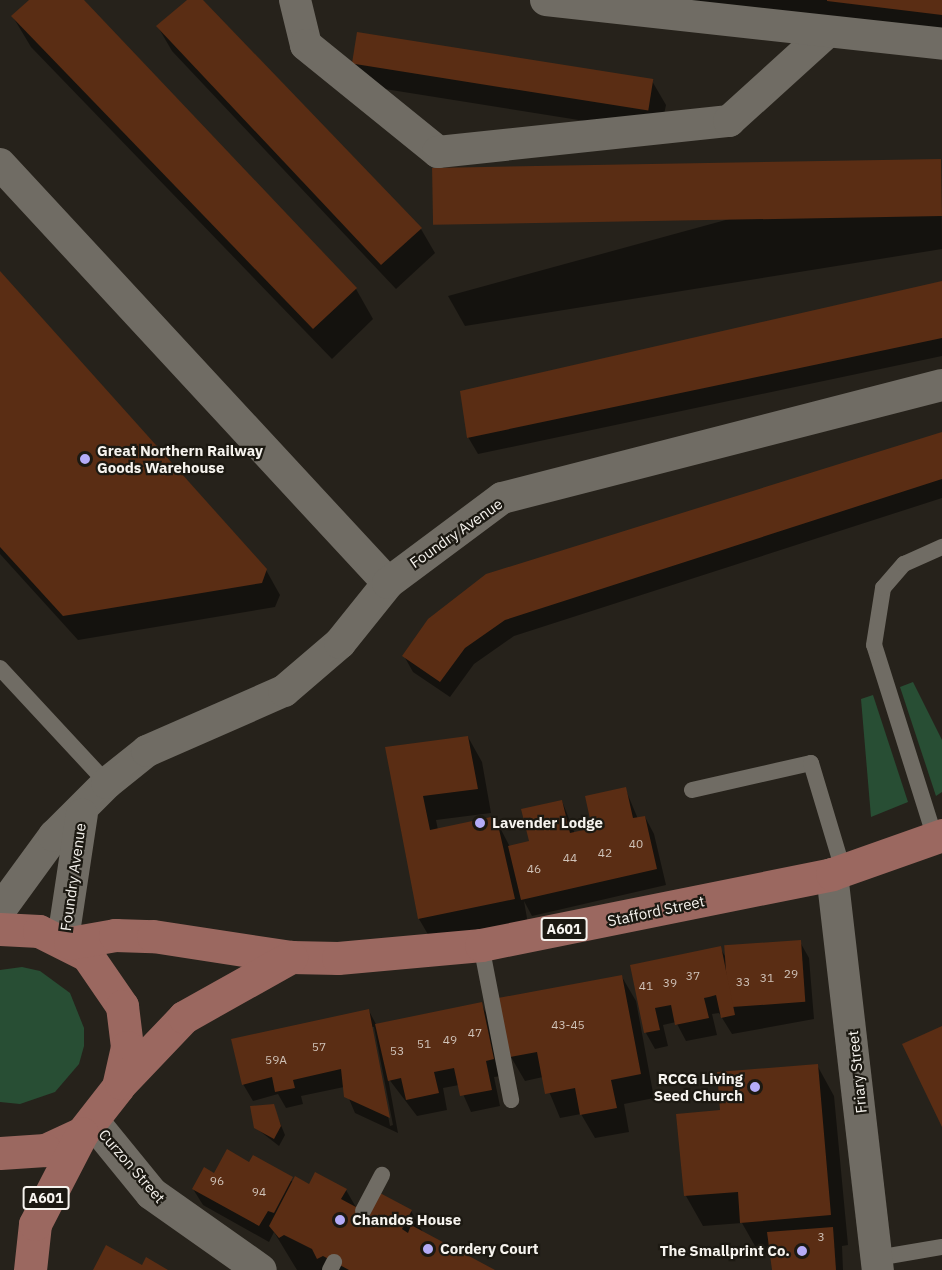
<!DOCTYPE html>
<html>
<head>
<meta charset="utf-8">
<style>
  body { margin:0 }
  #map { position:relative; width:942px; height:1270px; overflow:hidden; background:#26221b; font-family:"IBM Plex Sans",sans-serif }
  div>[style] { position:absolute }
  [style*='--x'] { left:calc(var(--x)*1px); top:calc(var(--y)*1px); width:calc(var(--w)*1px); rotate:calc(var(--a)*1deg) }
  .green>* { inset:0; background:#284e34 }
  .shadow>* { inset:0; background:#0007 }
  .building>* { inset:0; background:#5a2d14; transform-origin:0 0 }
  .lane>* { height:16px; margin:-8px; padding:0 8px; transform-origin:8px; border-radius:8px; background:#706c64 }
  .street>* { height:32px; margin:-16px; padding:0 16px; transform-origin:16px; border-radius:16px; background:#706c64 }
  .secondary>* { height:33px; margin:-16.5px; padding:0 16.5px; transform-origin:16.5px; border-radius:16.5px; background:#706c64 }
  .primary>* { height:33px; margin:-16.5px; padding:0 16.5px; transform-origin:16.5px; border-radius:16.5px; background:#9b6860 }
  .dots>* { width:16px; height:16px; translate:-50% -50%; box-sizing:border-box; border:3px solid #1c1912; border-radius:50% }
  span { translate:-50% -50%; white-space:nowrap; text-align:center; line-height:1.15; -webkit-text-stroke:4.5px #1c1912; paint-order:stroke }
  .number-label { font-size:12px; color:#cfc2b8 }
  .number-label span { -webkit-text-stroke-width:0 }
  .shield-label span { padding:2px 4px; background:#1c1912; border:2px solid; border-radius:4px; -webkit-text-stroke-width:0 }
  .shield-label { font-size:14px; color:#f6f3ee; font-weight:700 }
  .poi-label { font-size:15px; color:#f6f3ee; font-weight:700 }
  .left { translate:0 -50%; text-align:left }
  .right { translate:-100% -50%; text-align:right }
  .street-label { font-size:15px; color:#f6f3ee }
</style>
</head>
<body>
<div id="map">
  <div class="green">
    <div style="clip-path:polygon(913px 682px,942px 740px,942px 792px,936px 796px,900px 687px)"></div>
    <div style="clip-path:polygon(873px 695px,908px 802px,871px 817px,861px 699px)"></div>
    <div style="clip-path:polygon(22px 967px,40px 971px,70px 993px,84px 1028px,84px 1046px,79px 1064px,55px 1092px,20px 1104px,0 1102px,0 970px)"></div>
  </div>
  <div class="shadow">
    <div style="clip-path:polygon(31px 0,82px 0,356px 289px,373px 319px,332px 359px,31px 47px,13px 17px)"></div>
    <div style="clip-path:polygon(189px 0,201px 0,421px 229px,435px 253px,396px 289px,172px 51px,158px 27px)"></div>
    <div style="clip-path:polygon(585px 0,942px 0,942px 43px)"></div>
    <div style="clip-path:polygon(352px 62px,652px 81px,666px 105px,660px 133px,366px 86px)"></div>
    <div style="clip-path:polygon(941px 161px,942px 249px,465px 326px,448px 296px)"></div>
    <div style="clip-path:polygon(0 275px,266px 570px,280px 595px,275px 607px,78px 640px,0 554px)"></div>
    <div style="clip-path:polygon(942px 282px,942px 356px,478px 454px,468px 437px)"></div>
    <div style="clip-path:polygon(942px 434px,942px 498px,514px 636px,474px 664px,450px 697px,413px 672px,404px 656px)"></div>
    <div style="clip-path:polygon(468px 737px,482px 762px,491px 813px,436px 820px,438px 830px,495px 818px,510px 847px,530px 842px,562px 801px,575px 834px,594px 829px,625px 788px,638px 819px,645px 817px,654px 834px,666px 885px,532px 916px,524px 901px,528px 924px,433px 943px,419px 919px,387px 748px)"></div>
    <div style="clip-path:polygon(800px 942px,809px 958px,814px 1019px,732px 1034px,719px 1013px,712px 1014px,717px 1035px,686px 1041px,676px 1022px,663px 1025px,668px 1046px,655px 1049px,646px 1033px,632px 966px,720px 948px,725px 956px)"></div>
    <div style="clip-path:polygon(622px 977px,636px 1001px,654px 1098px,624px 1104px,629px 1132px,595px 1138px,581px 1114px,560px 1118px,543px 1077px,525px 1081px,511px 1057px)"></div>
    <div style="clip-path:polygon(evenodd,481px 1004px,490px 1020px,502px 1076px,494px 1077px,500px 1106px,471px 1112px,459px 1085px,443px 1088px,447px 1110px,417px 1116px,388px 1078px,398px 1133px,355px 1113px,344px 1087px,301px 1096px,303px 1104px,286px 1108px,278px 1094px,253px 1101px,243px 1084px,369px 1011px,377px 1026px,481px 1004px,371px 1027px,374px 1027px,393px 1125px,390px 1126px,371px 1027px)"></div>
    <div style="clip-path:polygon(817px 1065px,834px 1096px,848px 1245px,842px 1246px,843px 1270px,774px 1270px,771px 1252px,759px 1253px,742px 1223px,703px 1226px,686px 1196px,722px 1112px)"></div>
    <div style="clip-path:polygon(273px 1106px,285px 1135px,279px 1146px,256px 1128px)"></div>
    <div style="clip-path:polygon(250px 1164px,294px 1182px,346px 1190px,357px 1209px,411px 1211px,424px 1234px,492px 1270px,297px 1270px,274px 1232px,269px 1242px,203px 1205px,193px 1189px)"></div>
  </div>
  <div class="building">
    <div style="clip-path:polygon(29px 0,84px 0,357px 288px,313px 329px,11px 16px)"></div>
    <div style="clip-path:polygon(187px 0,203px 0,422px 228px,381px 265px,156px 26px)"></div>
    <div style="clip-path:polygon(827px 0,942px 0,942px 15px,827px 1px)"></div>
    <div style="left:357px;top:32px;width:300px;height:32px;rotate:9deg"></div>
    <div style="left:941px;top:159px;width:57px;height:509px;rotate:89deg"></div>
    <div style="clip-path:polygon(0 271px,267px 569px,262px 583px,63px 616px,0 547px)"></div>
    <div style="clip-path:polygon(942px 281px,942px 338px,467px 438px,460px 391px)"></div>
    <div style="clip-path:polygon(942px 432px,942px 479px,505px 620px,465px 648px,440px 682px,402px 656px,428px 619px,486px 574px)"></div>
    <div style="clip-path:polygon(468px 736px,478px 789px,423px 796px,430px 830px,496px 816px,515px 899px,418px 919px,385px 747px)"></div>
    <div style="clip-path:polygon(626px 787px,633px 818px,645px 816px,657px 869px,521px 900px,508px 846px,529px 841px,521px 809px,562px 800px,570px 833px,592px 828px,585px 796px)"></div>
    <div style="left:801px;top:940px;width:62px;height:77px;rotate:86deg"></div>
    <div style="clip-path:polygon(721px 946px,735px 1015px,721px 1018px,716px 995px,709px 997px,704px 998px,709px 1018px,675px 1025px,671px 1005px,655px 1008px,660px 1030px,644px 1033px,630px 965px)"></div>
    <div style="clip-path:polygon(622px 975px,641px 1074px,611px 1080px,617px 1108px,580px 1115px,575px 1088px,545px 1094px,537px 1052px,510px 1057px,498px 998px)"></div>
    <div style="clip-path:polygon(482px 1002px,494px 1059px,486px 1061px,492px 1090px,460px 1096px,454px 1068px,434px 1072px,439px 1093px,406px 1100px,401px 1078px,388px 1081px,375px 1024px)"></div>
    <div style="clip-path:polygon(369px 1009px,390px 1118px,344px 1097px,341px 1069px,293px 1080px,295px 1088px,275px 1092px,272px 1077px,242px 1085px,231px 1039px)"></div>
    <div style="clip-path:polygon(942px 1026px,942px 1127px,902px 1044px)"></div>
    <div style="clip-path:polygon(818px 1064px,831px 1215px,740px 1223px,738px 1192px,684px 1196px,676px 1114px,720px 1110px,717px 1072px)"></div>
    <div style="clip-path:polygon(274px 1104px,281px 1126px,274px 1139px,254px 1128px,250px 1106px)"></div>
    <div style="clip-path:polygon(227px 1149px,249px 1162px,253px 1155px,293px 1177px,274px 1213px,268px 1211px,259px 1226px,192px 1189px,204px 1167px,214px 1173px)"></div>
    <div style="clip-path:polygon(315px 1172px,347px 1189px,341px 1199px,369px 1214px,380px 1193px,412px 1210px,402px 1229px,408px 1233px,411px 1225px,495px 1270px,349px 1270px,323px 1256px,317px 1259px,312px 1249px,284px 1235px,279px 1238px,269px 1226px,295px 1176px,309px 1184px)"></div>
    <div style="clip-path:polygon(833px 1227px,836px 1270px,772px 1270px,767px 1232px)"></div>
    <div style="clip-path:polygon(106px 1245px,142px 1265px,146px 1257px,168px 1270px,93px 1270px)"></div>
  </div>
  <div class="lane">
    <div style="--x:0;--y:668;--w:157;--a:47.1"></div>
    <div style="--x:692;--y:790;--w:122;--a:-12.8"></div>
    <div style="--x:811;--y:763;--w:112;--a:73.3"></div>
    <div style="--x:935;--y:838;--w:202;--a:-107.5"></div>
    <div style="--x:874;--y:645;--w:58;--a:-81"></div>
    <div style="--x:883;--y:588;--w:32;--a:-49"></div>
    <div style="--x:904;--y:564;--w:42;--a:-24.1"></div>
    <div style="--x:481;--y:945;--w:158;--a:79"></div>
    <div style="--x:363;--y:1211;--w:41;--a:-62.2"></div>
    <div style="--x:877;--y:1258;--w:66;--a:-9.6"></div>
    <div style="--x:330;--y:1270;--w:9;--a:-63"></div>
  </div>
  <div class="street">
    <div style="--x:295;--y:0;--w:46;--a:76.3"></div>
    <div style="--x:306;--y:45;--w:170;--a:39"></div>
    <div style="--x:438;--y:152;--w:293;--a:-6.1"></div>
    <div style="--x:729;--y:121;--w:130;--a:-42.2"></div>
    <div style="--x:546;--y:0;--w:398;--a:6.3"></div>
    <div style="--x:0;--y:164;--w:571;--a:47.2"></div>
    <div style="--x:832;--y:874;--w:399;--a:83.4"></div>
    <div style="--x:0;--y:910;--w:92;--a:-53.9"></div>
    <div style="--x:54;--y:836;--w:75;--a:-45"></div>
    <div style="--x:107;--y:783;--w:51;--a:-38.7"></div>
    <div style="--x:147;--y:751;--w:150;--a:-23.7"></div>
    <div style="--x:284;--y:691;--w:74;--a:-40.6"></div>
    <div style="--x:340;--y:643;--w:77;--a:-51.3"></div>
    <div style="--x:388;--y:583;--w:142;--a:-36.7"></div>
    <div style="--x:502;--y:498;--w:454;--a:-14.4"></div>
    <div style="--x:63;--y:939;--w:126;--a:-81.4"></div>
  </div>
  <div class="secondary">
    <div style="--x:94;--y:1123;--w:90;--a:50.8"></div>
    <div style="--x:151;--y:1193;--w:133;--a:35.2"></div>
  </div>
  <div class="primary">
    <div style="--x:0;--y:929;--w:39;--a:3"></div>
    <div style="--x:39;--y:931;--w:54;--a:26.6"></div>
    <div style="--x:87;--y:955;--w:62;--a:55.5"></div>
    <div style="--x:122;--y:1006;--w:41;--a:83"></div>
    <div style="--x:127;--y:1047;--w:41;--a:102.7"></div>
    <div style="--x:118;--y:1087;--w:58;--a:128"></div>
    <div style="--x:82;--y:1133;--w:41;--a:155.3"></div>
    <div style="--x:45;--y:1150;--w:45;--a:176.2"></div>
    <div style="--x:70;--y:943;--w:46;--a:-10.1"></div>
    <div style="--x:115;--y:935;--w:38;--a:2"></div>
    <div style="--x:153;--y:936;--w:140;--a:8.7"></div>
    <div style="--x:291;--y:957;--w:47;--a:1.2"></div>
    <div style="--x:338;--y:958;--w:144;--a:-5.2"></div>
    <div style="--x:481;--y:945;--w:358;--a:-11.4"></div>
    <div style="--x:832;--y:874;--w:117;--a:-19.5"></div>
    <div style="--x:121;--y:1083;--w:91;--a:-46.3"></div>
    <div style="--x:184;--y:1017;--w:123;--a:-29.3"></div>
    <div style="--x:30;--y:1270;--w:46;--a:-83.8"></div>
    <div style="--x:35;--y:1224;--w:102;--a:-62.7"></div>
  </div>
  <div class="dots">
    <div style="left:85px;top:459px;background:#b5acf8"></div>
    <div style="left:480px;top:823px;background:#b5acf8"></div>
    <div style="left:755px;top:1087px;background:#b5acf8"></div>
    <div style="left:340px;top:1220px;background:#b5acf8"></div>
    <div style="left:428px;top:1249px;background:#b5acf8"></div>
    <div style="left:802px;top:1251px;background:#b5acf8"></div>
  </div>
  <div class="number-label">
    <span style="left:636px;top:844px">40</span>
    <span style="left:605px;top:853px">42</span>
    <span style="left:570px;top:858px">44</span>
    <span style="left:534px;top:869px">46</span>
    <span style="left:791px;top:974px">29</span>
    <span style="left:693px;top:976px">37</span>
    <span style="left:767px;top:978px">31</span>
    <span style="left:743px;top:982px">33</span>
    <span style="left:670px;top:983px">39</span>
    <span style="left:646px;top:986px">41</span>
    <span style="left:568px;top:1025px">43-45</span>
    <span style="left:475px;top:1033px">47</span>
    <span style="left:450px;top:1040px">49</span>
    <span style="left:424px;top:1044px">51</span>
    <span style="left:319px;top:1047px">57</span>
    <span style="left:397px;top:1051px">53</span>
    <span style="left:276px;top:1060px">59A</span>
    <span style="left:217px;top:1181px">96</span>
    <span style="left:259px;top:1192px">94</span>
    <span style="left:821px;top:1237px">3</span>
  </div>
  <div class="shield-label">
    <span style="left:564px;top:929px">A601</span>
    <span style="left:46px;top:1198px">A601</span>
  </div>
  <div class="poi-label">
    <span class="left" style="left:97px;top:459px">Great Northern Railway<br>Goods Warehouse</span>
    <span class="left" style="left:492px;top:823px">Lavender Lodge</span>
    <span class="right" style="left:743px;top:1087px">RCCG Living<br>Seed Church</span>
    <span class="left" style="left:352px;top:1220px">Chandos House</span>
    <span class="left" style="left:440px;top:1249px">Cordery Court</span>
    <span class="right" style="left:790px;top:1251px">The Smallprint Co.</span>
  </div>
  <div class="street-label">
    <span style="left:456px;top:533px;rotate:-35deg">Foundry Avenue</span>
    <span style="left:73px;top:877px;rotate:-82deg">Foundry Avenue</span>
    <span style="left:656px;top:911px;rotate:-12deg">Stafford Street</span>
    <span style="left:857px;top:1072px;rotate:-96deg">Friary Street</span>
    <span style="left:132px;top:1166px;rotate:49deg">Curzon Street</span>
  </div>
</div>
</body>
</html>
